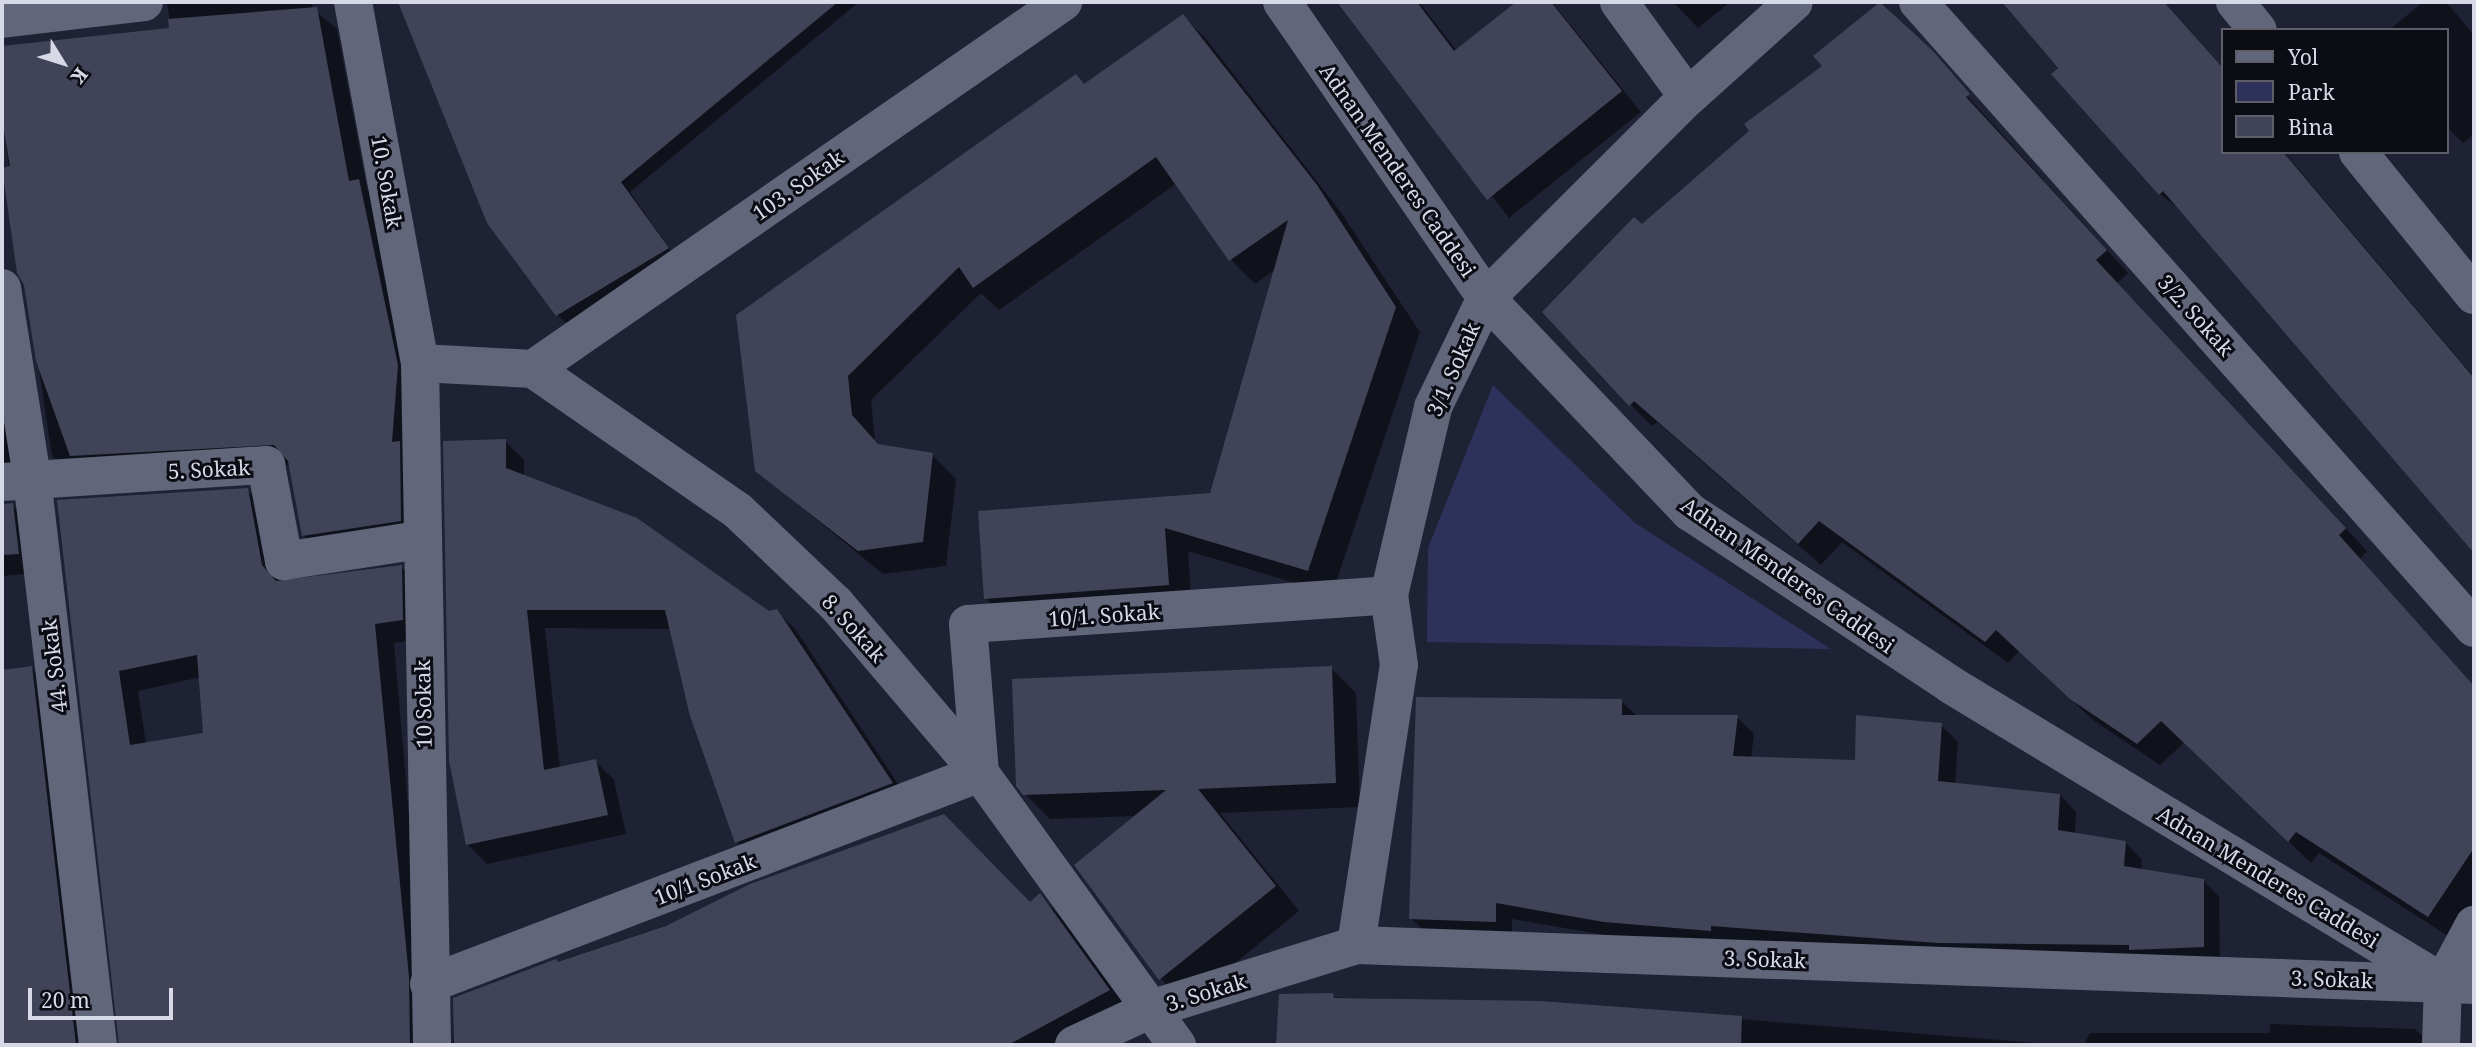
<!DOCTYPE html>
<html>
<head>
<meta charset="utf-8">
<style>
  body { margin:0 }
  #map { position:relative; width:2476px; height:1047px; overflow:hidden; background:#1f2234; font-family:"Noto Serif",serif }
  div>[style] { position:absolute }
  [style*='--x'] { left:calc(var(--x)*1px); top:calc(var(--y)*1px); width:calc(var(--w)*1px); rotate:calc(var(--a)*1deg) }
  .green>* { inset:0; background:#2e325a }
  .shadow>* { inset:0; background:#0007 }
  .building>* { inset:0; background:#414458 }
  .street>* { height:38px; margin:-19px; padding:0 19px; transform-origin:19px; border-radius:19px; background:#62667b }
  .secondary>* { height:38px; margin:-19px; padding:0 19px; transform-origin:19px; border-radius:19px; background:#62667b }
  span { translate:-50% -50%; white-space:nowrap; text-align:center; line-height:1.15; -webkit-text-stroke:6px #0b0c14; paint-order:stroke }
  .street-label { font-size:21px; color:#d7dae6 }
  .frame { position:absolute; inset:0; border:4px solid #d7dae6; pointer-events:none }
  .legend { position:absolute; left:2221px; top:28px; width:228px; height:126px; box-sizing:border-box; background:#0b0c14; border:2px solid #5d5e68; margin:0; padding:9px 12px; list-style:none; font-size:21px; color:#d7dae6 }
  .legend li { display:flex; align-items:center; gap:14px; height:35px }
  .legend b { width:35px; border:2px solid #5d5e68 }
  .north { position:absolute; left:28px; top:28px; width:70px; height:70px; -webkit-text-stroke:5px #0b0c14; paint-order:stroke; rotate:128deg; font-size:19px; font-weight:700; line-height:28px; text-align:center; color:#d7dae6 }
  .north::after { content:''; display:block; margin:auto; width:24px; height:32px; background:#d7dae6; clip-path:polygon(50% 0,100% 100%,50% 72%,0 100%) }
  .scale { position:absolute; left:28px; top:988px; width:145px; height:32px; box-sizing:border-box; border:4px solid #d7dae6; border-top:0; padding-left:9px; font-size:21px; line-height:24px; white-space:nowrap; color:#d7dae6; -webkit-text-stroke:5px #0b0c14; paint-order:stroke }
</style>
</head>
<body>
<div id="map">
  <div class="green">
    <div style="clip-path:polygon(1493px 385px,1635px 523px,1831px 649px,1427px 642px,1428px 548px)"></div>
  </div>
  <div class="shadow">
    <div style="clip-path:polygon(167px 2px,311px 2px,313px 9px,337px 29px,367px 189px,379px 201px,418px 386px,421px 541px,324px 556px,303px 535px,290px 465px,73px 477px,52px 456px,2px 120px,2px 59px,103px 62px,171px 30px)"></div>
    <div style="clip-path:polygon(403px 2px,859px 2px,630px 192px,677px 259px,567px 324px,558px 315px,407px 19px)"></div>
    <div style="clip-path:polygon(1339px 2px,1419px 2px,1457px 51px,1518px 2px,1552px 2px,1641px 112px,1509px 218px)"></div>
    <div style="clip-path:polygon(1673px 2px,1730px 2px,1698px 28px)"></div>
    <div style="clip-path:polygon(1882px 2px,2128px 273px,2117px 283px,2367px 551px,2360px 559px,2474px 689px,2474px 903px,2451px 938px,2319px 853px,2311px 863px,2185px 742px,2160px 765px,2093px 720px,2019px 651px,2008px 663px,1842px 542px,1821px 565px,1657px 422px,1652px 426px,1630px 404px,1642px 227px,1824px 66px,1815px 56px)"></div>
    <div style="clip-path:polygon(2004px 2px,2164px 2px,2222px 67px,2222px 152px,2284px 152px,2474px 377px,2474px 550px,2183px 212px,2160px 194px)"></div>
    <div style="clip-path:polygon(2423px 2px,2446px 2px,2474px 35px,2474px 134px,2463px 143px,2446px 126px,2446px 30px,2389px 30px)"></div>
    <div style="clip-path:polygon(1183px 16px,1207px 40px,1340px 211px,1420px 332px,1332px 594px,1188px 551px,1192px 609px,1009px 622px,985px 598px,1211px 495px,1276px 269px,1255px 284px,1231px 260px,1177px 183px,999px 310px,981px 293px,871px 400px,875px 440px,881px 447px,932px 455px,956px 479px,946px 566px,883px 574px,756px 470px,1076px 76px,1085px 85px)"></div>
    <div style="clip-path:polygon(2px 336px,26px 479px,2px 499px)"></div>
    <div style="clip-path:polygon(505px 441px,524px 460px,524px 477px,768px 613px,777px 611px,796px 630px,910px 802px,756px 861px,737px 842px,692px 716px,671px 629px,545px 628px,560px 769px,595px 761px,614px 780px,626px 834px,487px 864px,468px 845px)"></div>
    <div style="clip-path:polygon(evenodd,247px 490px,267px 510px,281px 582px,401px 567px,421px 586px,421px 639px,394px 643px,429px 1045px,120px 1045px,59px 502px,247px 490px,201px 677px,205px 734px,146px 744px,138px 691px,201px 677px)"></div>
    <div style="clip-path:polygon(2px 504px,12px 505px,32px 525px,37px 573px,2px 576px)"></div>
    <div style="clip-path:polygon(31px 668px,51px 688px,92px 1045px,2px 1045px,2px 672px)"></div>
    <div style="clip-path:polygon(1331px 668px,1356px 693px,1360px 807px,1220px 813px,1299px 911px,1185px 1004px,1161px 979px,1076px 866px,1137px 816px,1050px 819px,1025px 794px)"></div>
    <div style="clip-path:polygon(1621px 701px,1637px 716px,1737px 717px,1754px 734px,1751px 759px,1856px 762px,1941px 725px,1958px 742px,1955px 785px,2060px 795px,2076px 812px,2075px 834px,2126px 843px,2142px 860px,2141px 870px,2203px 880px,2219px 897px,2220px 963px,1622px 938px,1512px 919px,1512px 938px,1428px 935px,1411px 918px)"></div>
    <div style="clip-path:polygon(1040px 896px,1059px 915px,1128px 1010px,1086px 1045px,453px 1045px,455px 999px,559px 964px,1030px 904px)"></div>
    <div style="clip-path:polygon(1281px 996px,1540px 1003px,2062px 1045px,1278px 1045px)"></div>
    <div style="clip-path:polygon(2270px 1024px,2415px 1029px,2432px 1045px,2083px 1045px,2090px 1033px,2270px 1033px)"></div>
  </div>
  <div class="building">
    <div style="clip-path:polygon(398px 2px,838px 2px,621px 182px,669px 248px,556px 316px,487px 223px)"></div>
    <div style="clip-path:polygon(1337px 2px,1417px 2px,1454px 51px,1516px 2px,1551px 2px,1622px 91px,1487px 200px)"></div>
    <div style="clip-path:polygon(1880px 2px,1933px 51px,1970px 94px,1966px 97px,2107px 250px,2096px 260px,2346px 528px,2339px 535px,2474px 686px,2474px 848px,2428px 917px,2296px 832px,2288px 842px,2161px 721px,2137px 744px,2070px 699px,1996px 630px,1985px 642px,1819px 521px,1798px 544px,1634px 401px,1629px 406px,1542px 312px,1634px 217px,1642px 224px,1749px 131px,1744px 124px,1822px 66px,1813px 56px)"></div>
    <div style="clip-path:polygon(2002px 2px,2164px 2px,2222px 67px,2222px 152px,2283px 152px,2474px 378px,2474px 553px,2163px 191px,2159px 195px,2051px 74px,2058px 68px)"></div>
    <div style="clip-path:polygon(317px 7px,349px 181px,359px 179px,398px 365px,392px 442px,400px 441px,401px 521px,302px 536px,288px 461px,274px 445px,70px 456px,36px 361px,24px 285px,17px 273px,2px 168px,10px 166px,2px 120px,2px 46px,169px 28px,168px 19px)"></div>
    <div style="clip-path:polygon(1183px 14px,1317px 185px,1396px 307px,1308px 571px,1165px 528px,1169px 585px,984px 599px,978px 511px,1210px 493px,1288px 220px,1229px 261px,1156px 157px,973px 288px,959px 267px,848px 376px,852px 415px,878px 444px,933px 453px,923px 542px,858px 551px,755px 471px,736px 315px,1076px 74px,1084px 84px)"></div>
    <div style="clip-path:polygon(506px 439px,506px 468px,637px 518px,769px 611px,777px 609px,893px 783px,735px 843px,690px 716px,665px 610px,527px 610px,544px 770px,596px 759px,608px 815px,466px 845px,449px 761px,443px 441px)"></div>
    <div style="clip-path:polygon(evenodd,248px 488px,262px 565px,276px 581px,402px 565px,403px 620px,375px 624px,409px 977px,410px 1045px,119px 1045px,57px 500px,248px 488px,197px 655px,203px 733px,130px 745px,119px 671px,197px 655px)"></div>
    <div style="clip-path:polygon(13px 503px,19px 554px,2px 555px,2px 504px)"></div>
    <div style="clip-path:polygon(32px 666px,76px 1045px,2px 1045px,2px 670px)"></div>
    <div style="clip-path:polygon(1332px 666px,1336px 783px,1198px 789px,1276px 886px,1159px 980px,1074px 865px,1166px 790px,1023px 795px,1016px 786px,1012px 679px)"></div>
    <div style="clip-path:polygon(1416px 697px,1622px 699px,1622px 715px,1738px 715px,1733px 756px,1855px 760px,1856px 715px,1942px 723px,1938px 781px,2060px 794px,2058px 830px,2126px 841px,2124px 866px,2204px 879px,2204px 947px,2129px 950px,2129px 945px,1938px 943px,1711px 926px,1711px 931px,1604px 922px,1496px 903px,1496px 922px,1409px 919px)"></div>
    <div style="clip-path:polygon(944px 814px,1030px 902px,1040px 893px,1110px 990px,1008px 1045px,454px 1045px,453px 998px,556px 959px,558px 962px,666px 926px,750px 884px)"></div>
    <div style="clip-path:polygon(1333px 993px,1334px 998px,1540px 1001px,1742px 1016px,1741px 1045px,1276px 1045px,1279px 994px)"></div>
  </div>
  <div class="street">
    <div style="--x:353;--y:2;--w:367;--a:79.5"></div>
    <div style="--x:420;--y:363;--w:682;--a:88.99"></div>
    <div style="--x:1619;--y:2;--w:117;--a:54"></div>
    <div style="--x:1918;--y:2;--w:837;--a:48.39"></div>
    <div style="--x:2;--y:19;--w:143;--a:-6.8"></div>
    <div style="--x:2;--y:288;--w:192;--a:81"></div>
    <div style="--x:32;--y:478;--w:571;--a:83.36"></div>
    <div style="--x:420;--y:363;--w:113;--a:3"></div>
    <div style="--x:533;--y:369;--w:249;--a:34.7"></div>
    <div style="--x:738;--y:511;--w:135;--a:43.5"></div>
    <div style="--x:836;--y:604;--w:222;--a:49.6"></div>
    <div style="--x:980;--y:773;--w:336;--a:54.1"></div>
    <div style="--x:533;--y:369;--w:645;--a:-34.7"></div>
    <div style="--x:2;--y:482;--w:265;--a:-3.7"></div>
    <div style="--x:266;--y:465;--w:98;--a:79.4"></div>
    <div style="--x:284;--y:561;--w:138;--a:-8.8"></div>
    <div style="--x:1356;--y:945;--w:283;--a:-81.3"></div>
    <div style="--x:1399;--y:665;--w:71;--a:-98.1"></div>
    <div style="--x:1389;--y:595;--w:193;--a:-76.8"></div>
    <div style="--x:1433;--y:407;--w:121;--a:-64.1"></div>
    <div style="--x:1486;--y:298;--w:285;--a:-44.9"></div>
    <div style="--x:1688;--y:97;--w:142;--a:-41.9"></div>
    <div style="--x:429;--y:984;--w:590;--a:-20.95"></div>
    <div style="--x:980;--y:773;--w:149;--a:-94.6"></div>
    <div style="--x:968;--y:624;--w:422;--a:-3.9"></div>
    <div style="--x:1074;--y:1045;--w:85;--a:-25.1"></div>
    <div style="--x:1151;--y:1009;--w:215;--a:-17.3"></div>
    <div style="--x:1356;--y:945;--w:1119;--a:2.05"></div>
    <div style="--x:2441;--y:1045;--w:62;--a:-88.2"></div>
    <div style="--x:2443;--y:983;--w:66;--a:-61.9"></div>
  </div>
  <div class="secondary">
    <div style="--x:1282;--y:2;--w:359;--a:55.4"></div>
    <div style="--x:1486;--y:298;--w:296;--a:46.4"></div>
    <div style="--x:1690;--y:512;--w:313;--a:33.5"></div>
    <div style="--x:1951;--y:685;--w:575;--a:31.2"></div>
    <div style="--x:2235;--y:2;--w:36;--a:51"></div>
    <div style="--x:2358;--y:152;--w:184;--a:51"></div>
  </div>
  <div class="street-label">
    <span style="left:1398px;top:170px;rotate:55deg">Adnan Menderes Caddesi</span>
    <span style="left:387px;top:182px;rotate:80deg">10. Sokak</span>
    <span style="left:798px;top:185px;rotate:-35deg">103. Sokak</span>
    <span style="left:2196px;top:315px;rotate:48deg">3/2. Sokak</span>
    <span style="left:1453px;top:369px;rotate:-66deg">3/1. Sokak</span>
    <span style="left:209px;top:469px;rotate:-3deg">5. Sokak</span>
    <span style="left:1788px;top:575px;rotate:35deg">Adnan Menderes Caddesi</span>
    <span style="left:1104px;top:615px;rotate:-4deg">10/1. Sokak</span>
    <span style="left:854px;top:628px;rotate:48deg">8. Sokak</span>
    <span style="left:54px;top:666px;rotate:-97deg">44. Sokak</span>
    <span style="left:423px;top:704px;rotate:-91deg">10 Sokak</span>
    <span style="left:2268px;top:877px;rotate:31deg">Adnan Menderes Caddesi</span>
    <span style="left:705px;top:879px;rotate:-21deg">10/1 Sokak</span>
    <span style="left:1765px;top:959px;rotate:2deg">3. Sokak</span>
    <span style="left:2332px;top:979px;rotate:2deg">3. Sokak</span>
    <span style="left:1206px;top:992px;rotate:-17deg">3. Sokak</span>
  </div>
  <div class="frame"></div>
  <ul class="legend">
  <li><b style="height:9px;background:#62667b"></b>Yol</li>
  <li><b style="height:19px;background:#2e325a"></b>Park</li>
  <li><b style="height:19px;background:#414458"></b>Bina</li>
  </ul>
  <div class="north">K</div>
  <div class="scale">20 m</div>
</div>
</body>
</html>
